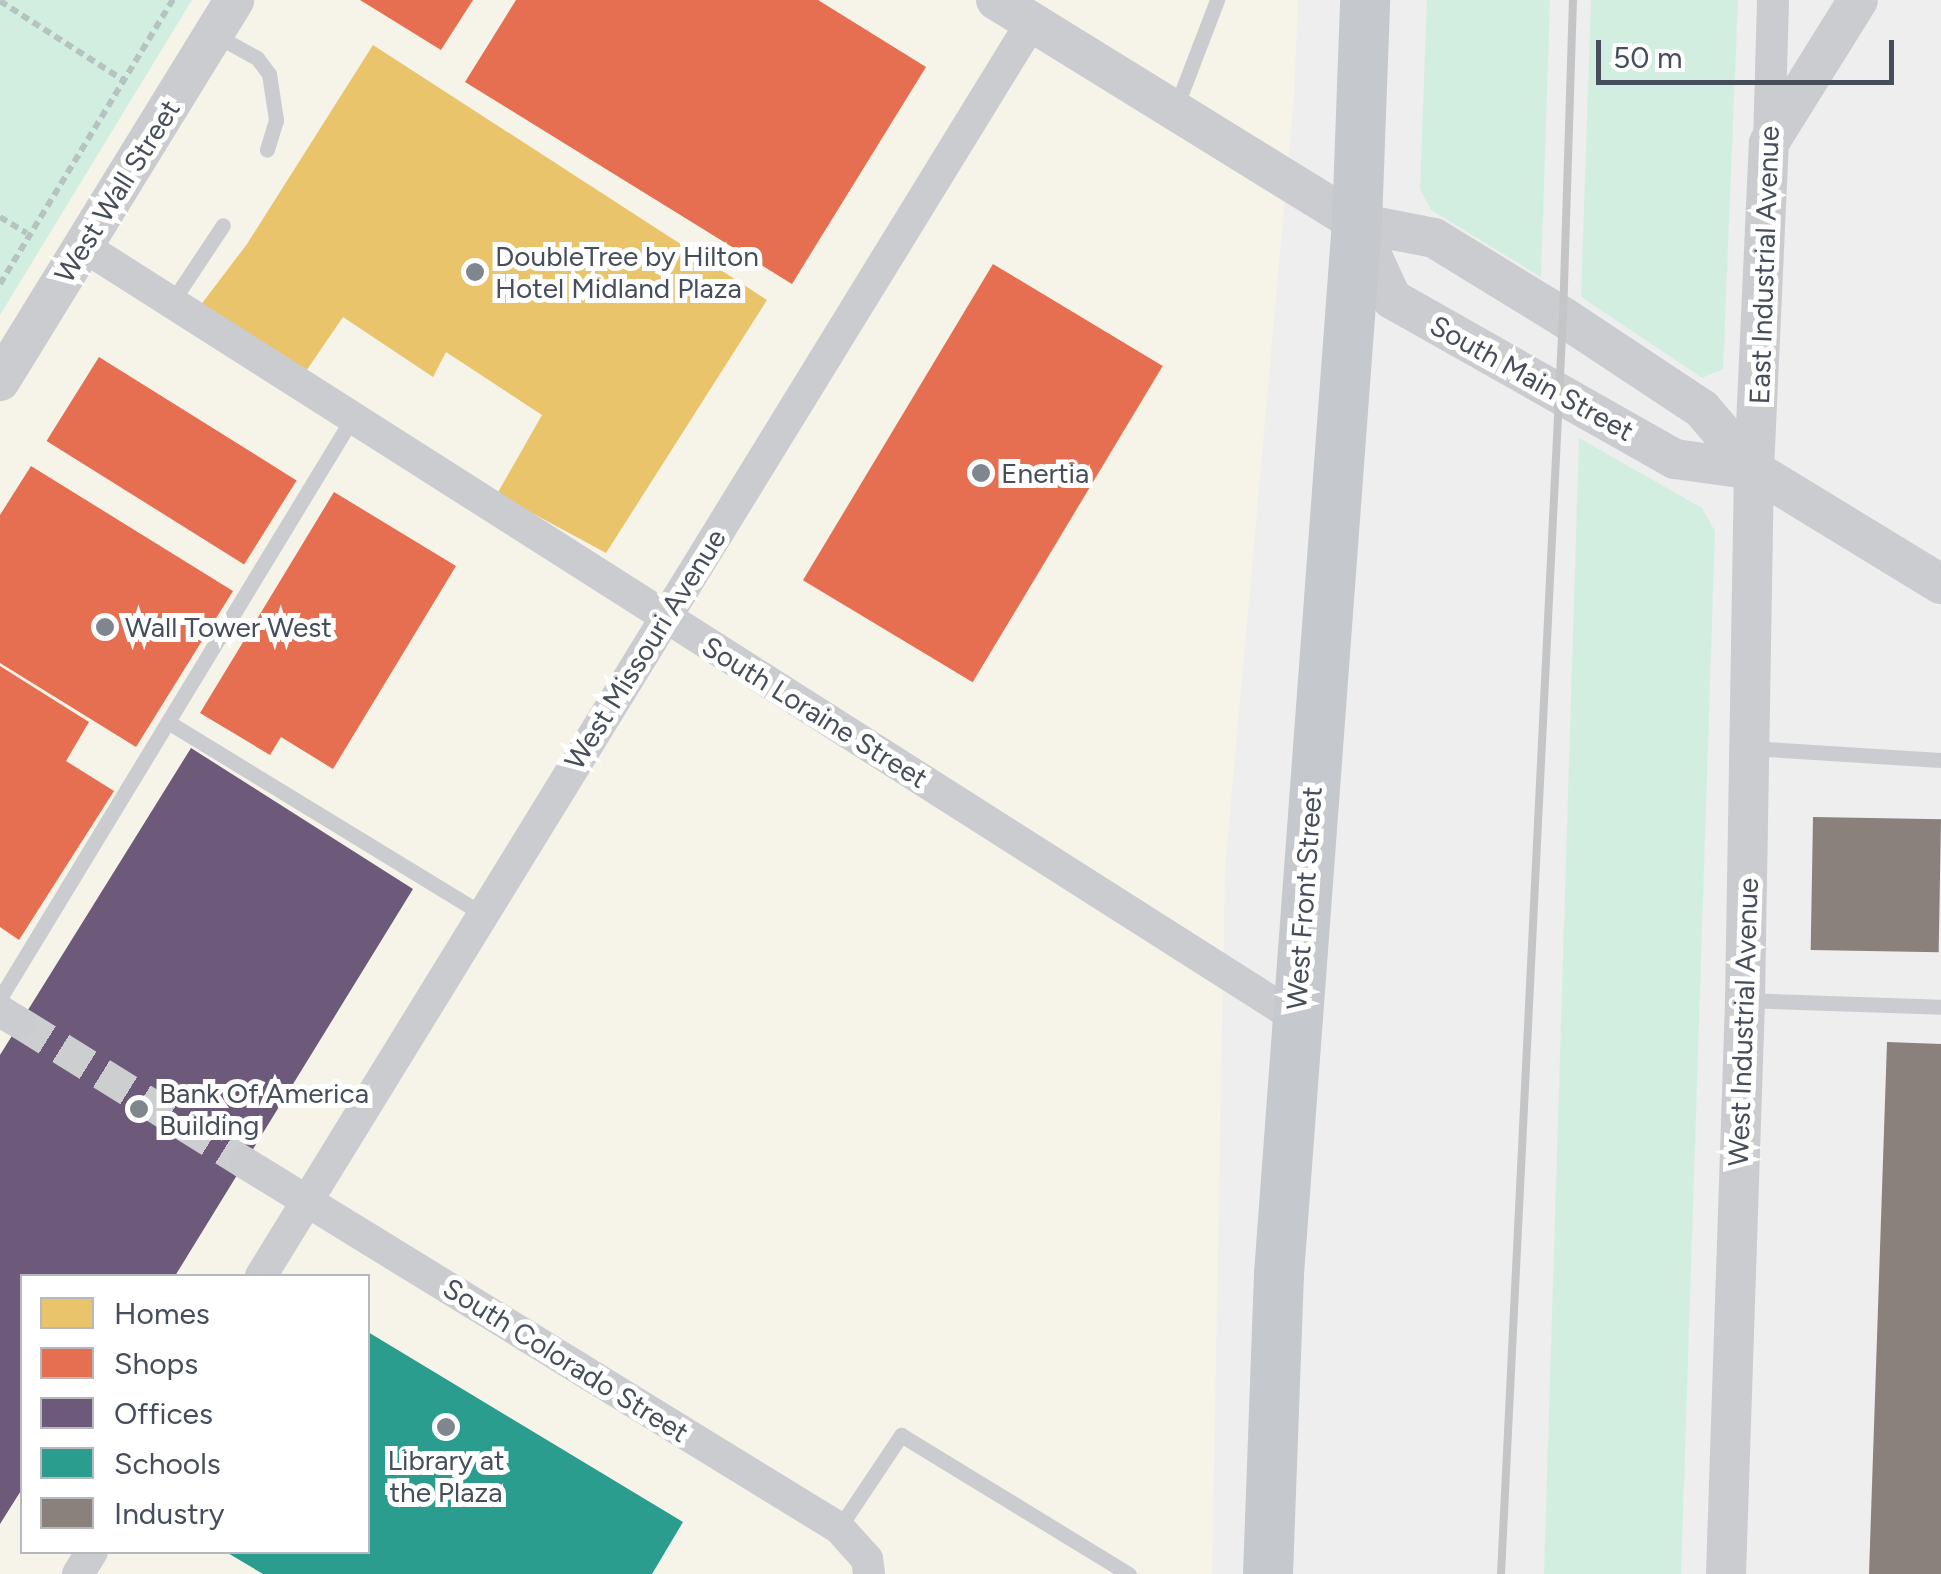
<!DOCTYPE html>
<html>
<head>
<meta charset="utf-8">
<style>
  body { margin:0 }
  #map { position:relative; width:1941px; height:1574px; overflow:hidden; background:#efeeee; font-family:Figtree,sans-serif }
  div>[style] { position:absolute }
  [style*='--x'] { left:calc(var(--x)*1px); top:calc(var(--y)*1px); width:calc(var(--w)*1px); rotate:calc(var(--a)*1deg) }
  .commercial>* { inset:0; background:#f6f3e9 }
  .green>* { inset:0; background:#d2eee0 }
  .homes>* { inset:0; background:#e9c46a }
  .shops>* { inset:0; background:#e76f51; transform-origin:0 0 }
  .offices>* { inset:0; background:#6d597a }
  .schools>* { inset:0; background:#2a9d8f }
  .industry>* { inset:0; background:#8a817c; transform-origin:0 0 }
  .minor-tunnel>* { height:32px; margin-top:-16px; transform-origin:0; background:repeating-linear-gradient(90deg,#cdced0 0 32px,transparent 0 48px) }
  .path>* { height:6px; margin-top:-3px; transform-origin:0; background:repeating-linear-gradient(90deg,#b6c3c0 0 8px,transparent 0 13px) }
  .service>* { height:15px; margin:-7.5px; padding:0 7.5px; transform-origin:7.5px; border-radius:7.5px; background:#cacccf }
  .minor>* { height:32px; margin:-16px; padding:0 16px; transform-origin:16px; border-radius:16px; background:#cacccf }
  .tertiary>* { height:40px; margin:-20px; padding:0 20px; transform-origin:20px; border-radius:20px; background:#cacccf }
  .primary>* { height:50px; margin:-25px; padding:0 25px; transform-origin:25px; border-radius:25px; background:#c5c8cc }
  .rail>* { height:8px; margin:-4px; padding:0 4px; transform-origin:4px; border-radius:4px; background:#c4c5c7 }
  .dots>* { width:28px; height:28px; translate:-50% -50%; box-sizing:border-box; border:5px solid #fff; border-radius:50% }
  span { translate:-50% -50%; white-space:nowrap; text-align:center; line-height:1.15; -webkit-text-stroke:10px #fff; paint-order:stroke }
  .street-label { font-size:28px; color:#454e5a }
  .poi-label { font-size:28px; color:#454e5a }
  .left { translate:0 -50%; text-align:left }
  .legend { position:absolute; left:20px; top:1274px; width:350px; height:280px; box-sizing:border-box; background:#fff; border:2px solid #b5b8bd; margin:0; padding:12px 18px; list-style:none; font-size:30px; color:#454e5a }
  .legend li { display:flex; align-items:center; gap:20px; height:50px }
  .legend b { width:50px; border:2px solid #b5b8bd }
  .scale { position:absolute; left:1596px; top:40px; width:298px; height:45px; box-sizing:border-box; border:5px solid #454e5a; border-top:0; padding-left:12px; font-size:30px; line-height:35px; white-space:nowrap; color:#454e5a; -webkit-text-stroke:8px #fff; paint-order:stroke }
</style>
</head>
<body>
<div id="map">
  <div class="commercial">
    <div style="clip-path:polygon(evenodd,0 0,1298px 0,1294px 96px,1225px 869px,1212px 1574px,0 1574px,0 0,22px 1276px,368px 1276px,368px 1552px,22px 1552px,22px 1276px)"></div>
  </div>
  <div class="green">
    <div style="clip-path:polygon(0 0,192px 0,0 315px)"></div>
    <div style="clip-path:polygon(1427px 0,1550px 0,1541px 277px,1431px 210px,1420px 189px)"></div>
    <div style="clip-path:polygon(1591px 0,1738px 0,1723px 369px,1702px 378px,1581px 297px)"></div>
    <div style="clip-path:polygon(1579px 438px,1702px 508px,1715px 531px,1681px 1574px,1544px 1574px)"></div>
  </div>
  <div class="homes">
    <div style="clip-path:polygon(373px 45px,767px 300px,606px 553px,497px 494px,542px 415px,446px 352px,433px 377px,343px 317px,304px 374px,200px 306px,247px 244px)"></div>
  </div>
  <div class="shops">
    <div style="clip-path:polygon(360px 0,473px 0,441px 50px)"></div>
    <div style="clip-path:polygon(516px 0,818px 0,926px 67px,792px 284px,465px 82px)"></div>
    <div style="left:993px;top:264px;width:198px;height:369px;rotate:31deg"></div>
    <div style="left:99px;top:357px;width:233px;height:99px;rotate:32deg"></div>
    <div style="clip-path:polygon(31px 466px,233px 591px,136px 747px,0 663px,0 515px)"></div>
    <div style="clip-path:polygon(334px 492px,456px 566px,333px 769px,281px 737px,270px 755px,200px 713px)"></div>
    <div style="clip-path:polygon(0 666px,89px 722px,66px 761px,114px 791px,19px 940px,0 927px)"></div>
  </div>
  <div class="offices">
    <div style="clip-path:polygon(191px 748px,413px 889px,175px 1276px,22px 1276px,22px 1489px,0 1524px,0 1055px)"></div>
  </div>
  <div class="schools">
    <div style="clip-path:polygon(368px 1332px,683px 1522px,652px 1574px,263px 1574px,226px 1552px,368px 1552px)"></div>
  </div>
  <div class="industry">
    <div style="left:1813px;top:817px;width:128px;height:133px;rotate:1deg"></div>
    <div style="clip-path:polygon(1887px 1042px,1941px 1044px,1941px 1574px,1869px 1574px)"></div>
  </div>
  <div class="minor-tunnel">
    <div style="--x:20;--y:1023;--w:265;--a:31.9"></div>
  </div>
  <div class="path">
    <div style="--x:0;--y:1;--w:146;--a:32.7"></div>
    <div style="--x:0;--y:217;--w:31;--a:31"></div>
    <div style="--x:0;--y:284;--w:333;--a:-58.7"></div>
  </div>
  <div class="service">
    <div style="--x:215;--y:35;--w:48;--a:28.7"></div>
    <div style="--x:257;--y:58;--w:20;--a:53"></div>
    <div style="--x:269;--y:74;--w:47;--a:81.3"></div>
    <div style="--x:276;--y:120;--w:31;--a:107"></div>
    <div style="--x:1176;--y:107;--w:115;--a:-69"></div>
    <div style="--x:172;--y:302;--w:92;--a:-56.5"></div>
    <div style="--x:168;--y:722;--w:368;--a:31.4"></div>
    <div style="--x:1750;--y:748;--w:191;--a:3.6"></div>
    <div style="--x:0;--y:998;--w:680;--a:-58.72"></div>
    <div style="--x:1745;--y:1000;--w:196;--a:2"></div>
    <div style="--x:839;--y:1528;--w:112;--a:-56.3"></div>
    <div style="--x:901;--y:1435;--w:267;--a:31.4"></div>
  </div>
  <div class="minor">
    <div style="--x:1769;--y:143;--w:143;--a:-88.4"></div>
    <div style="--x:83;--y:246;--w:1436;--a:32.46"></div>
    <div style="--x:0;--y:1011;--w:23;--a:31"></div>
    <div style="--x:245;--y:1163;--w:697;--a:31.57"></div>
    <div style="--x:839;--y:1528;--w:42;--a:47.9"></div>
    <div style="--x:867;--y:1559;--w:15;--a:82"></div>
    <div style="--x:261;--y:1276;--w:1472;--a:-58.42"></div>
    <div style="--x:78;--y:1574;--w:26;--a:-58"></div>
  </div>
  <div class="tertiary">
    <div style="--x:996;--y:0;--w:424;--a:31.7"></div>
    <div style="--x:1357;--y:223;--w:78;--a:11"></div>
    <div style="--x:1434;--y:238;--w:151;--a:31.5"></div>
    <div style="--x:1563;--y:317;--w:167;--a:33.5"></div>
    <div style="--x:1702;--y:409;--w:80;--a:49.6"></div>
    <div style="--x:1754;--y:470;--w:219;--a:31.4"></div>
    <div style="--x:1357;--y:223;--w:84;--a:65.3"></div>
    <div style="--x:1392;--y:299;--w:325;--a:29.5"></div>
    <div style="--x:1675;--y:459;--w:80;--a:7.9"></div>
    <div style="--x:0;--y:381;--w:447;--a:-58.4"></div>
    <div style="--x:1726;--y:1574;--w:574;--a:-88.1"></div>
    <div style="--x:1745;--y:1000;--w:530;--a:-89.03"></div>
    <div style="--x:1754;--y:470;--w:327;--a:-87.4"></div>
    <div style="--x:1769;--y:143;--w:168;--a:-58.1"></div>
  </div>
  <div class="primary">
    <div style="--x:1268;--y:1574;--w:300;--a:-87.9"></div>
    <div style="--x:1279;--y:1274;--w:1054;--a:-85.76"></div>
    <div style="--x:1357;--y:223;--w:223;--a:-87.9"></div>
  </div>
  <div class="rail">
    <div style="--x:1501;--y:1574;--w:1259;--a:-87.18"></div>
    <div style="--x:1563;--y:317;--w:317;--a:-88.2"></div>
  </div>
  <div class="dots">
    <div style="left:475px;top:272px;background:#80868e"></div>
    <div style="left:981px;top:473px;background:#80868e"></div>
    <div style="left:105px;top:627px;background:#80868e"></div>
    <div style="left:139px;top:1109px;background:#80868e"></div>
    <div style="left:446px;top:1427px;background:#80868e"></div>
  </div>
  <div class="street-label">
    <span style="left:117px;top:191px;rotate:-58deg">West Wall Street</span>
    <span style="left:1764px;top:265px;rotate:-88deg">East Industrial Avenue</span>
    <span style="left:1532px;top:378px;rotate:29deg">South Main Street</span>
    <span style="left:645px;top:649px;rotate:-58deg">West Missouri Avenue</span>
    <span style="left:815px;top:712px;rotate:32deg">South Loraine Street</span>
    <span style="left:1304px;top:898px;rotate:-86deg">West Front Street</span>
    <span style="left:1743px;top:1022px;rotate:-88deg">West Industrial Avenue</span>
    <span style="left:566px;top:1360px;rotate:32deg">South Colorado Street</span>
  </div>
  <div class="poi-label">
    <span class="left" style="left:495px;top:272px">DoubleTree by Hilton<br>Hotel Midland Plaza</span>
    <span class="left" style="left:1001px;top:473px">Enertia</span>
    <span class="left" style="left:125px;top:627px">Wall Tower West</span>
    <span class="left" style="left:159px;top:1109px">Bank Of America<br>Building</span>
    <span style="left:446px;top:1476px">Library at<br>the Plaza</span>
  </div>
  <ul class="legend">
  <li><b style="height:28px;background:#e9c46a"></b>Homes</li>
  <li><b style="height:28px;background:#e76f51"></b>Shops</li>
  <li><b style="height:28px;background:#6d597a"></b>Offices</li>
  <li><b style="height:28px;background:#2a9d8f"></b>Schools</li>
  <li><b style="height:28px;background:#8a817c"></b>Industry</li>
  </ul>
  <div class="scale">50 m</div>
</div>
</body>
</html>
